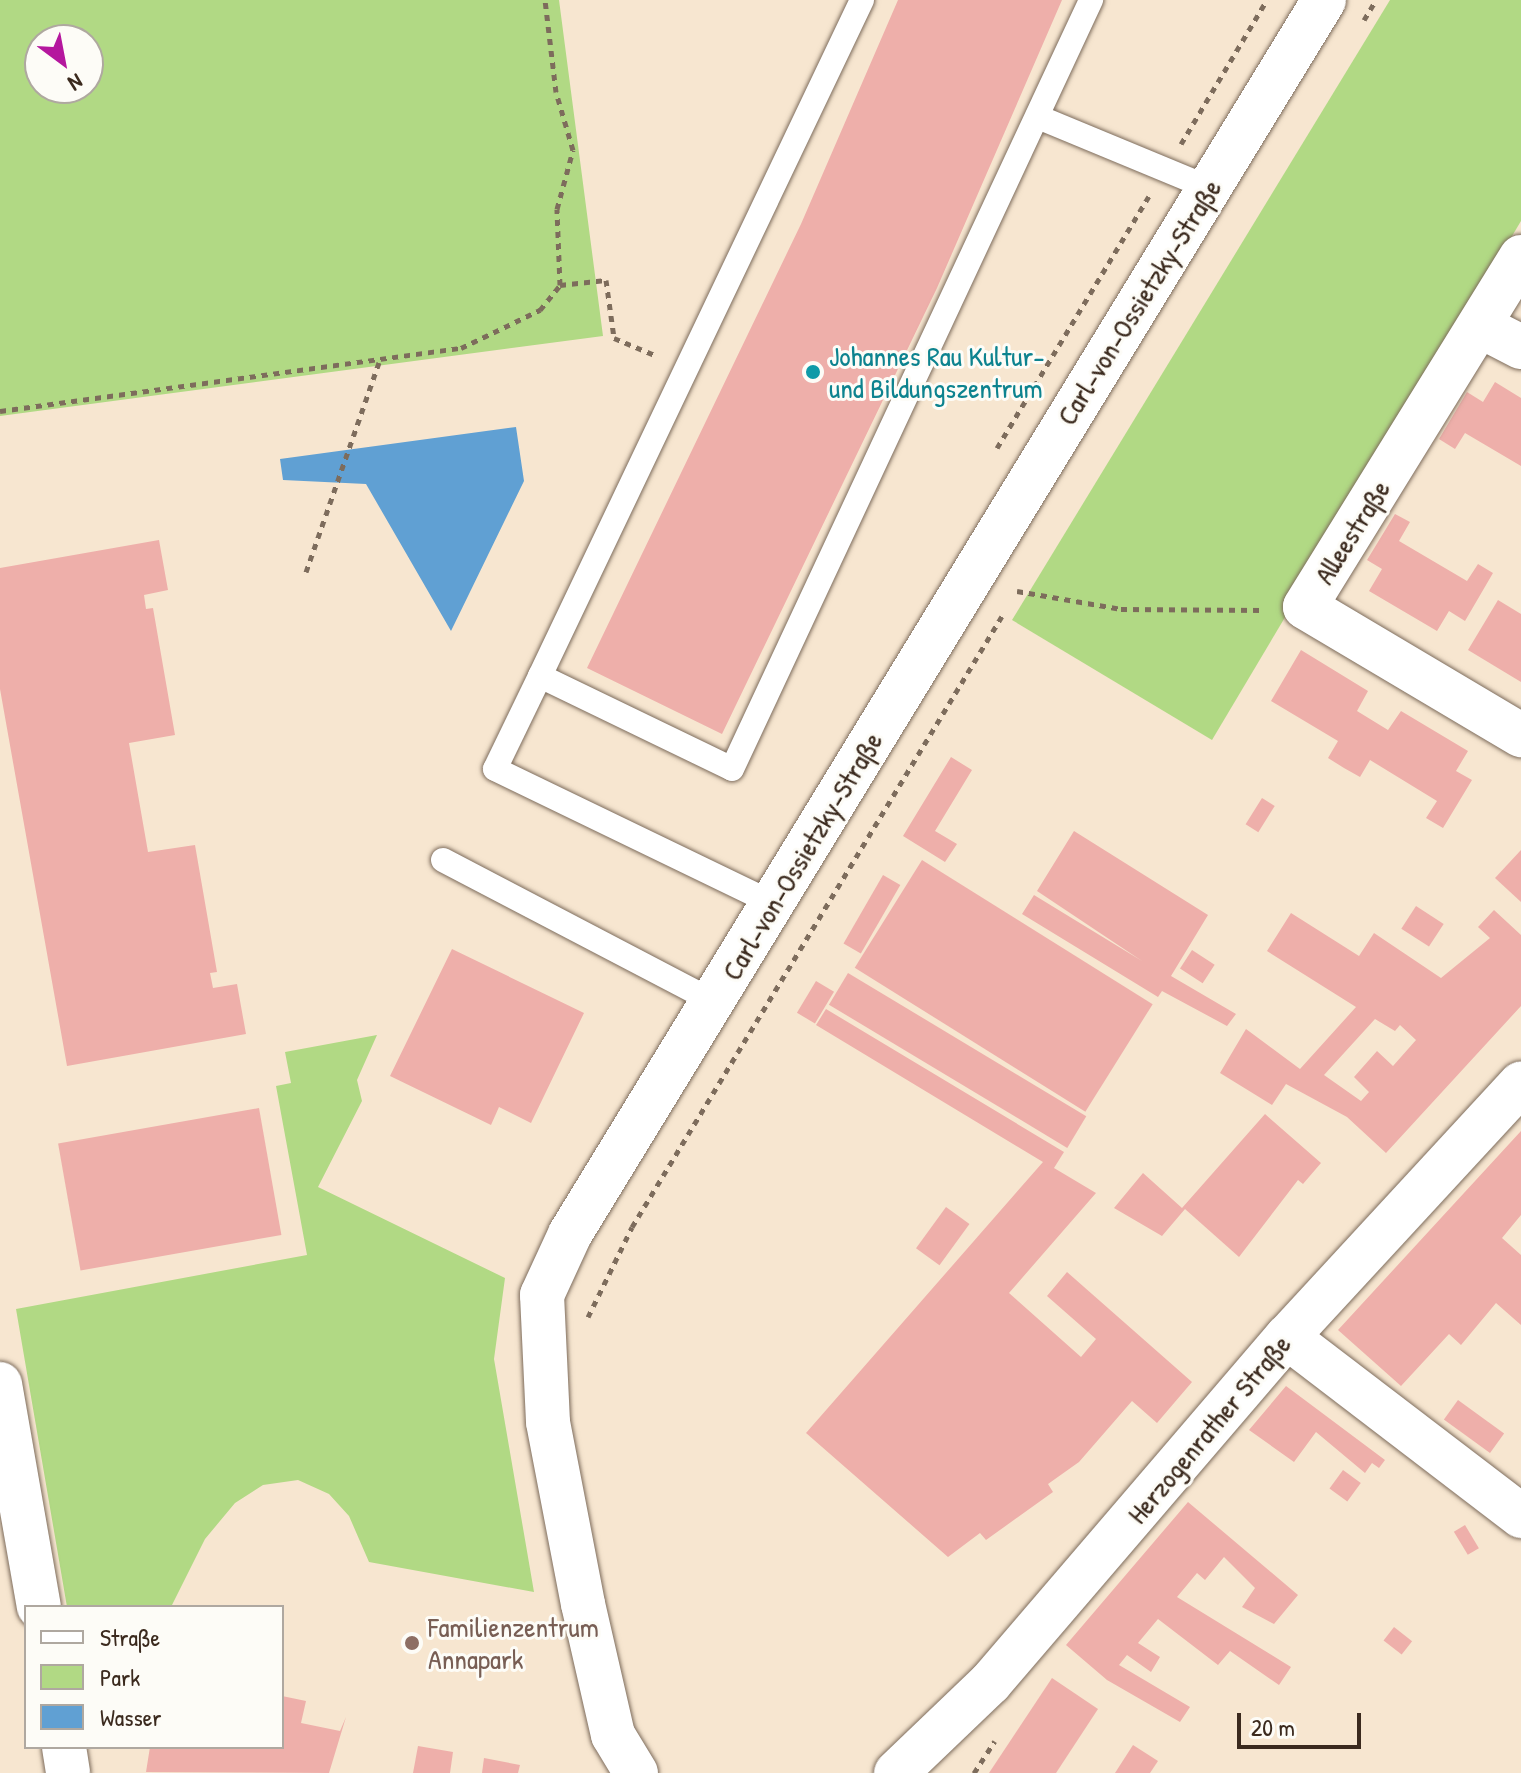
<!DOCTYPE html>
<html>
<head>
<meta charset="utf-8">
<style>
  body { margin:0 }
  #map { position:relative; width:1521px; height:1773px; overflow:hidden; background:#f7e6d0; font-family:"Patrick Hand",sans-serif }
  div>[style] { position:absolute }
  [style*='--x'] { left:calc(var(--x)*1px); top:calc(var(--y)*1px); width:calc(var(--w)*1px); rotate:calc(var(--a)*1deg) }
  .green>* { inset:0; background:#b1d984 }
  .water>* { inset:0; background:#60a0d3 }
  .building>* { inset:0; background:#eeafaa; transform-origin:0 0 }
  .path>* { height:5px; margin-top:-2.5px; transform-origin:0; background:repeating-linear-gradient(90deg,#7d6c5c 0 6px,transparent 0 12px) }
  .roads { filter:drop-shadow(0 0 2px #7d6c5c) drop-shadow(0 0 2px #7d6c5c) }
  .service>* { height:24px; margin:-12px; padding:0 12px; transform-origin:12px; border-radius:12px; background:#fff }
  .minor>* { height:44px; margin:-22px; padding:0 22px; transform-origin:22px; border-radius:22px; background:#fff }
  .dots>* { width:22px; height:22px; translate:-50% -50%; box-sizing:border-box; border:4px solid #fdfcf7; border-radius:50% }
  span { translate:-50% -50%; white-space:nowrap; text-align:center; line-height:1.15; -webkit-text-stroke:6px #fdfcf7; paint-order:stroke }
  .street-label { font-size:28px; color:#3b2a1e }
  .culture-label { font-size:28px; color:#0d838f }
  .left { translate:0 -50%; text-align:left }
  .education-label { font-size:28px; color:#785e54 }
  .legend { position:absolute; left:24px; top:1605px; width:260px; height:144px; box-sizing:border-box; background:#fdfcf7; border:2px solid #afa8a0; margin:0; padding:10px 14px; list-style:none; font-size:24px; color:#3b2a1e }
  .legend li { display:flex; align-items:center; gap:16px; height:40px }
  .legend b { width:40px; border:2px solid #afa8a0 }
  .north { position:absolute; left:24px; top:24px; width:80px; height:80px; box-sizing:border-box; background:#fdfcf7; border:2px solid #afa8a0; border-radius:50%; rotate:148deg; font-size:22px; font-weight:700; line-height:32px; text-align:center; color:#3b2a1e }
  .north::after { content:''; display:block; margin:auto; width:28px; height:36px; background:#b5179e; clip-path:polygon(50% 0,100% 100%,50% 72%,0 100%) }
  .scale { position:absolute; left:1237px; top:1713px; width:124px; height:36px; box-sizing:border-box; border:4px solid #3b2a1e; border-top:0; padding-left:10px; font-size:24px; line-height:28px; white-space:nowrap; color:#3b2a1e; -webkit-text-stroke:6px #fdfcf7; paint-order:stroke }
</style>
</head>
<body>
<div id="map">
  <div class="green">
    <div style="clip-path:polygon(evenodd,0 0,559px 0,603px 336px,0 416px,0 0,40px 40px,88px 40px,88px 88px,40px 88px,40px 40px)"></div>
    <div style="clip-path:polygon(1390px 0,1521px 0,1521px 221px,1212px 740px,1012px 620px)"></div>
    <div style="clip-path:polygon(377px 1035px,357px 1080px,362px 1101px,318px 1187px,505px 1278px,494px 1359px,534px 1592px,369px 1562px,349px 1516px,329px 1494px,298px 1480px,263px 1485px,235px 1503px,205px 1539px,171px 1607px,67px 1607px,16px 1309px,307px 1255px,276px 1086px,291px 1083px,285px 1052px)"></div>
  </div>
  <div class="water">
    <div style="clip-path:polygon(516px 427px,524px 481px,451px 631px,366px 484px,283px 480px,280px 459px)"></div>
  </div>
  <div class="building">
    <div style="clip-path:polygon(898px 0,1062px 0,937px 288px,722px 734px,587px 668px,801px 224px)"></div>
    <div style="clip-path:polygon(1495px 382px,1521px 398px,1521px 466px,1465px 433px,1455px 449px,1439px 439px,1467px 392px,1483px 402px)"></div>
    <div style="clip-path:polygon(1395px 514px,1410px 522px,1399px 541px,1467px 581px,1478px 564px,1493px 573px,1465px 621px,1449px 611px,1437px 631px,1369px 591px,1382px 569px,1367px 560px)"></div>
    <div style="clip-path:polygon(159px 540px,168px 590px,144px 595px,146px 609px,153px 608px,175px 735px,129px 743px,148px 852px,195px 845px,217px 972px,210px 973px,213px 988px,237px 984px,246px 1034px,67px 1066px,0 689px,0 568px)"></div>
    <div style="clip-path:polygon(1498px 600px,1521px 614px,1521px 682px,1468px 650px)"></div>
    <div style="clip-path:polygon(1301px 650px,1368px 691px,1357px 711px,1388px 730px,1401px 711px,1468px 751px,1456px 771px,1472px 780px,1443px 828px,1426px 818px,1437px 801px,1370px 760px,1360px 777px,1344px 768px,1328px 758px,1338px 741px,1271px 701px)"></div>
    <div style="clip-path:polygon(951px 757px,972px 770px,935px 831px,957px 844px,945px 862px,903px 836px)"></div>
    <div style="left:1262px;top:798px;width:15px;height:31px;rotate:32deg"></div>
    <div style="clip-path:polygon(1074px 831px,1208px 915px,1171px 976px,1236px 1014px,1227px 1026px,1162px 991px,1158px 997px,1022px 914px,1034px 895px,1142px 961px,1037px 891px)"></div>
    <div style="clip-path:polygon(1521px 850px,1521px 902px,1495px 878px)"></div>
    <div style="left:922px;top:860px;width:272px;height:127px;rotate:32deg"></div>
    <div style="left:883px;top:875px;width:20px;height:79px;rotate:30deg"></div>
    <div style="left:1416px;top:906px;width:33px;height:27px;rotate:33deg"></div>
    <div style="clip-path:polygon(evenodd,1494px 910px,1521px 935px,1521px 1006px,1386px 1153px,1347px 1117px,1286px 1084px,1272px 1105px,1220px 1073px,1246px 1029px,1300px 1069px,1356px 1007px,1267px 951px,1291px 913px,1359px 956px,1374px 933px,1441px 978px,1490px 938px,1478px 927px,1494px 910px,1375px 1019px,1395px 1031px,1400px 1025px,1416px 1040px,1393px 1066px,1377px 1051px,1354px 1077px,1369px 1092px,1361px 1101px,1324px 1075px,1375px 1019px)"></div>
    <div style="clip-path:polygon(452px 949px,584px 1013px,531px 1123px,499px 1107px,491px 1125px,390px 1076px)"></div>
    <div style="left:1192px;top:950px;width:27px;height:22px;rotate:33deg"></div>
    <div style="left:848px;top:973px;width:278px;height:37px;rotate:31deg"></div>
    <div style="left:816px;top:981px;width:21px;height:37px;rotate:31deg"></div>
    <div style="clip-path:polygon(826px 1009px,1064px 1152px,1054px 1168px,1096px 1193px,1009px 1293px,1081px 1357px,1096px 1339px,1047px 1296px,1067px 1272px,1192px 1382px,1157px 1423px,1132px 1401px,1079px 1462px,1048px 1484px,1053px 1492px,986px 1540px,980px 1533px,948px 1557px,806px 1433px,1043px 1162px,816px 1025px)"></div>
    <div style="left:259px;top:1108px;width:129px;height:204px;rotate:80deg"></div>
    <div style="clip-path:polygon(1265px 1114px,1321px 1163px,1303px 1184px,1298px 1180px,1239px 1257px,1185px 1209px,1162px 1236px,1114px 1208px,1143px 1173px,1182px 1208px)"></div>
    <div style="clip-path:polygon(1521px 1131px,1521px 1215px,1502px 1238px,1521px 1255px,1521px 1325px,1496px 1303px,1461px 1345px,1449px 1334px,1401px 1386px,1338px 1330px)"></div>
    <div style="left:946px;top:1207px;width:29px;height:51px;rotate:36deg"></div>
    <div style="clip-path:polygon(1286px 1386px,1385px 1460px,1379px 1468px,1372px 1463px,1365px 1473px,1316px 1432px,1294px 1462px,1249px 1430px)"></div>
    <div style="left:1458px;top:1400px;width:57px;height:24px;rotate:36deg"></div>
    <div style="left:1343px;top:1470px;width:22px;height:23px;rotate:36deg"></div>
    <div style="clip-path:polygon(1188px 1502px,1298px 1595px,1274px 1624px,1242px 1607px,1255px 1588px,1224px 1557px,1205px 1580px,1197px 1573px,1177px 1597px,1291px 1667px,1279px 1685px,1230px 1651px,1218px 1665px,1158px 1619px,1138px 1643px,1160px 1657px,1151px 1672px,1127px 1655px,1119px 1665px,1190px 1707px,1180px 1722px,1107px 1680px,1066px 1645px)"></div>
    <div style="left:1465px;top:1525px;width:27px;height:13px;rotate:59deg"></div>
    <div style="left:1394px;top:1627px;width:23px;height:17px;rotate:38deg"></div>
    <div style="clip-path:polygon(1052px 1678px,1098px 1709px,1056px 1773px,989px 1773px)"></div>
    <div style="clip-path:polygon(282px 1696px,306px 1701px,301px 1723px,340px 1731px,346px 1717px,329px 1773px,146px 1772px,150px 1747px,282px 1747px)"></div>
    <div style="clip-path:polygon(1133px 1745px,1158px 1761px,1150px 1773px,1115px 1773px)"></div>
    <div style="clip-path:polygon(418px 1746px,453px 1752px,450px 1773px,413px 1773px)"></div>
    <div style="clip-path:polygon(484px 1758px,520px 1765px,518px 1773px,482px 1773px)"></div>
  </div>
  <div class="path">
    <div style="--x:1364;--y:20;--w:23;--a:-59"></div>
    <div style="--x:1181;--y:144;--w:168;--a:-59.2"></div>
    <div style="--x:560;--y:285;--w:46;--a:-6.2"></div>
    <div style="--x:606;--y:280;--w:59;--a:82.1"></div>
    <div style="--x:614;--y:338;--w:47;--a:22.7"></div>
    <div style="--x:0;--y:411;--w:465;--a:-7.8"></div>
    <div style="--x:461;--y:348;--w:88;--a:-25.7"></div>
    <div style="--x:540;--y:310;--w:32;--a:-51"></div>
    <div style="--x:560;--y:285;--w:76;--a:-92.3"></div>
    <div style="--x:557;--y:209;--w:61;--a:-74.8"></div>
    <div style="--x:573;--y:150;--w:60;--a:-106.3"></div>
    <div style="--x:556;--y:92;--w:93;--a:-96.8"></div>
    <div style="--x:997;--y:448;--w:294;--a:-58.9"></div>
    <div style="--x:306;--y:572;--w:222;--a:-70.8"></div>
    <div style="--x:1017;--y:591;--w:106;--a:9.8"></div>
    <div style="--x:1121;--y:609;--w:143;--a:0.4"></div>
    <div style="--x:588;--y:1317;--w:100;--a:-63.9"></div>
    <div style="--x:632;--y:1227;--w:714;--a:-58.8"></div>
    <div style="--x:974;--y:1773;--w:38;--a:-57"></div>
  </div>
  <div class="roads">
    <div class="service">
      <div style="--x:862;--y:0;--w:749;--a:115.47"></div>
      <div style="--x:540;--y:676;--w:213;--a:25.8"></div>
      <div style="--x:732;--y:769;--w:849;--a:-64.97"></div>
      <div style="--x:1038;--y:117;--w:185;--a:22.5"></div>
      <div style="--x:540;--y:676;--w:103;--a:115.8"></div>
      <div style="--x:495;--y:769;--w:310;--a:25.8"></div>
      <div style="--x:443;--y:860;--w:305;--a:27.6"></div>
    </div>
    <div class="minor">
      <div style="--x:1521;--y:257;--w:411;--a:121.7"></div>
      <div style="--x:1305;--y:607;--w:251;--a:30.7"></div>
      <div style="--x:1482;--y:327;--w:44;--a:27.1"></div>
      <div style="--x:1287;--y:1337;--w:295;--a:37.4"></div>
      <div style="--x:0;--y:1384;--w:226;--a:80.1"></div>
      <div style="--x:64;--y:1747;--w:26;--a:81"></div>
      <div style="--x:636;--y:1773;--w:44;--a:-121.2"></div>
      <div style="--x:613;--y:1735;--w:134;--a:-102.9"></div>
      <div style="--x:583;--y:1604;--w:185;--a:-100.9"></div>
      <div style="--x:548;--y:1422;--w:127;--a:-92.7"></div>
      <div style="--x:542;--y:1295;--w:67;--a:-65.3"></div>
      <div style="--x:570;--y:1234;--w:1446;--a:-58.57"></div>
      <div style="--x:896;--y:1773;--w:130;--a:-43.8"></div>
      <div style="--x:990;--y:1683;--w:456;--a:-49.4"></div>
      <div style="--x:1287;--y:1337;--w:345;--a:-47.3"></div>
    </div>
  </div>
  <div class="dots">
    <div style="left:813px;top:372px;background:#0f9aa8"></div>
    <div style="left:412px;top:1643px;background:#8d6e63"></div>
  </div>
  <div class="street-label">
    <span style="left:1139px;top:302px;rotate:-58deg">Carl-von-Ossietzky-Straße</span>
    <span style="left:1352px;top:532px;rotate:-58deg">Alleestraße</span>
    <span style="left:802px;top:856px;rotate:-59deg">Carl-von-Ossietzky-Straße</span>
    <span style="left:1209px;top:1429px;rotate:-50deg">Herzogenrather Straße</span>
  </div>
  <div class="culture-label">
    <span class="left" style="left:829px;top:372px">Johannes Rau Kultur-<br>und Bildungszentrum</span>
  </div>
  <div class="education-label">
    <span class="left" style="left:428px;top:1643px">Familienzentrum<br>Annapark</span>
  </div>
  <ul class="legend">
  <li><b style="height:10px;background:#fff"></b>Straße</li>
  <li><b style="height:22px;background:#b1d984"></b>Park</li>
  <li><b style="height:22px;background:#60a0d3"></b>Wasser</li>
  </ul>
  <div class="north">N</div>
  <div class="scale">20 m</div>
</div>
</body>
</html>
